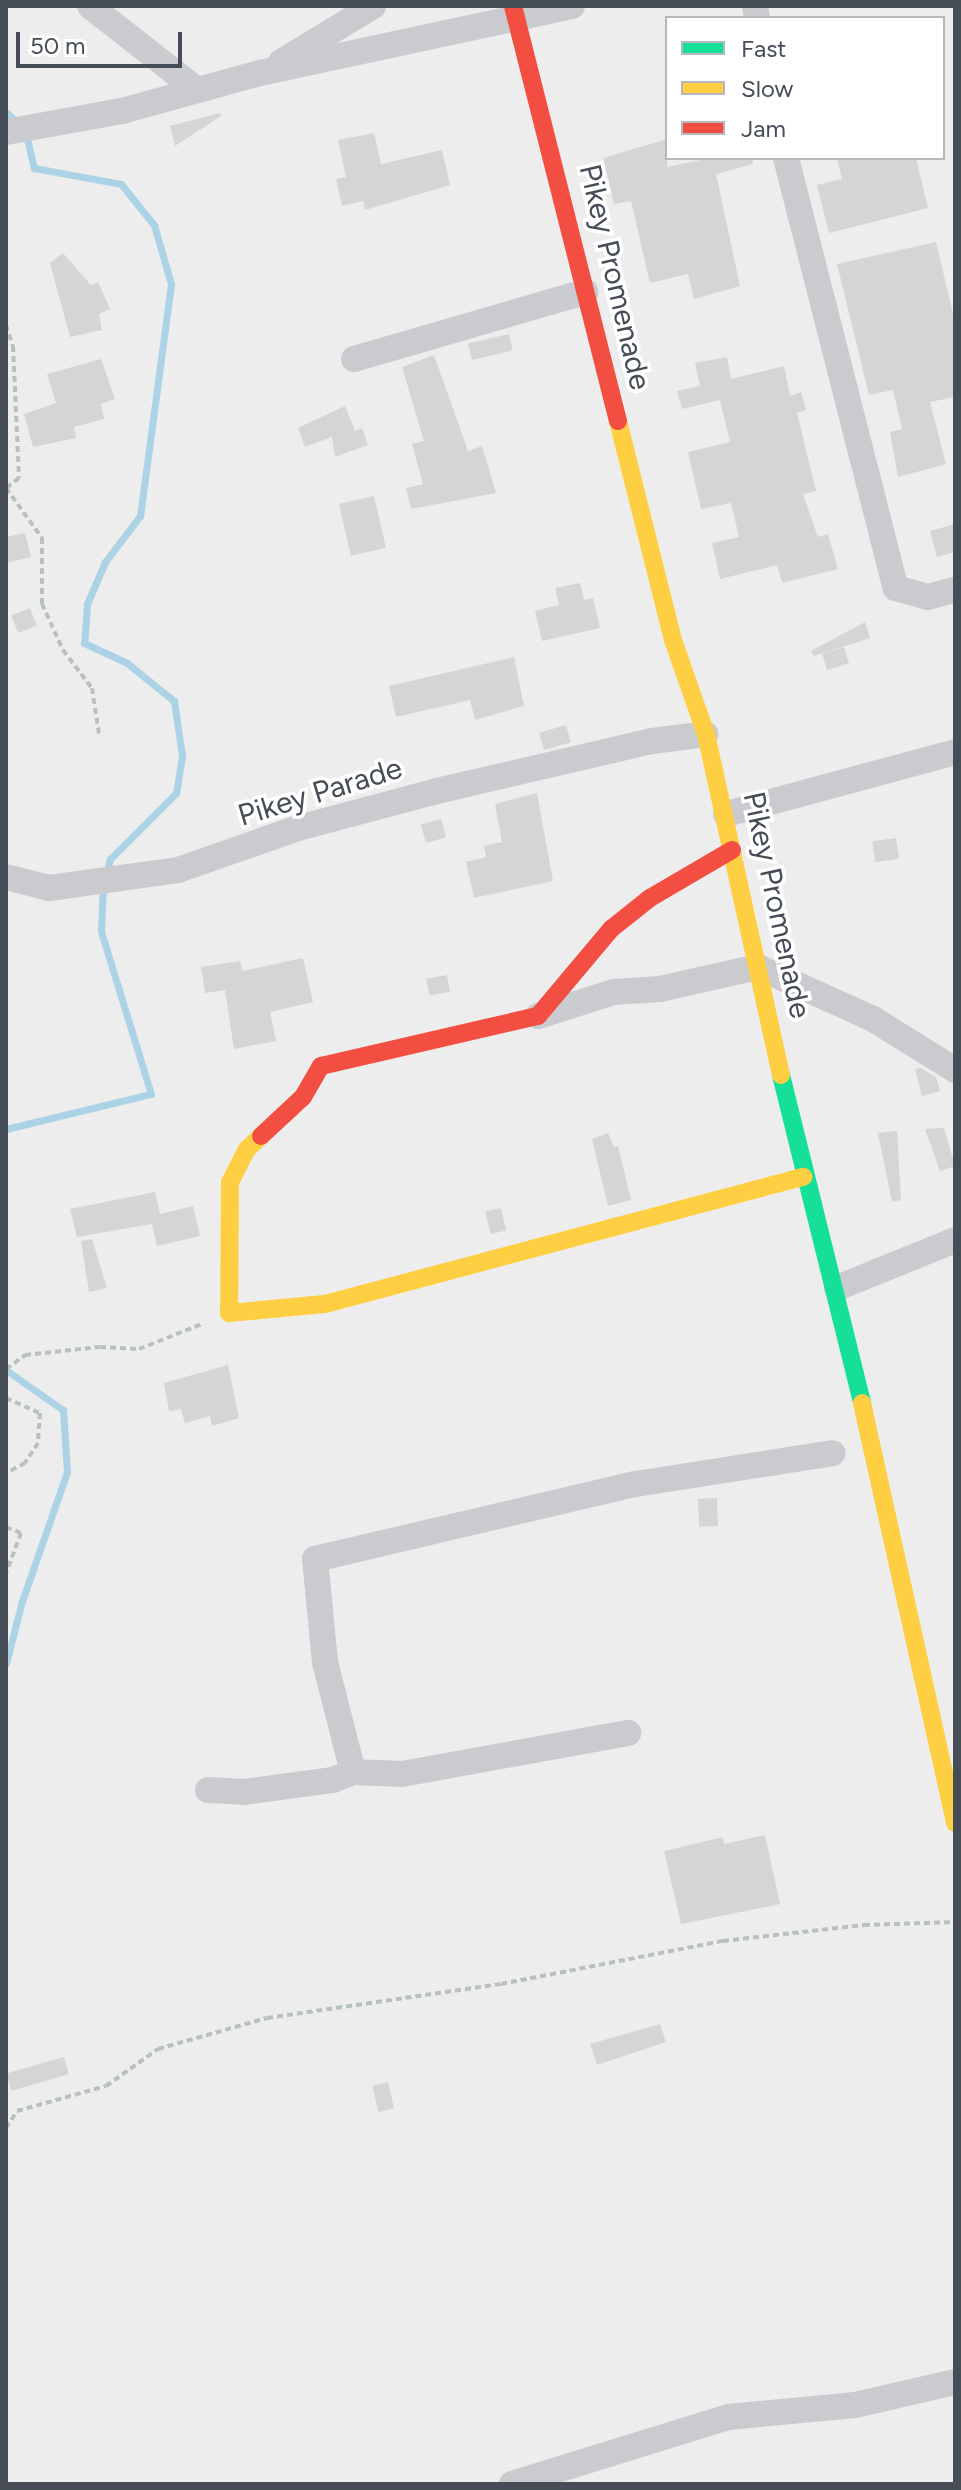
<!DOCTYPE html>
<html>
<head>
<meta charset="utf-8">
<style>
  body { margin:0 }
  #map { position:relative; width:961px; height:2490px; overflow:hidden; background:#ededed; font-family:Figtree,sans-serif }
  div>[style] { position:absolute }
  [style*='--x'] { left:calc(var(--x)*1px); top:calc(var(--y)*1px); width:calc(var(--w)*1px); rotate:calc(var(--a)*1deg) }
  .stream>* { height:7px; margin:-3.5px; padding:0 3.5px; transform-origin:3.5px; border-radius:3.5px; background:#abd2e5 }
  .building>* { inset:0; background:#d5d5d7; transform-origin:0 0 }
  .path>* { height:4px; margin-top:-2px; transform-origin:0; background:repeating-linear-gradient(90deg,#b7c1bf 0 6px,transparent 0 10px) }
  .street>* { height:26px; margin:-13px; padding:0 13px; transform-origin:13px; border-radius:13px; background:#c9cbce }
  .fast>* { height:18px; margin:-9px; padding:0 9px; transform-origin:9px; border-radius:9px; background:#16e098 }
  .slow>* { height:18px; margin:-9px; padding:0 9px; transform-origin:9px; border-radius:9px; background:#ffcf43 }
  .jam>* { height:18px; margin:-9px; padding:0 9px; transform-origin:9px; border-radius:9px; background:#f24e42 }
  span { translate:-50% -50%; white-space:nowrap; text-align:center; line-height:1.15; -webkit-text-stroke:7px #fff; paint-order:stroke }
  .street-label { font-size:30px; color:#464d57 }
  .frame { position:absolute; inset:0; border:8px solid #464d57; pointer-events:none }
  .legend { position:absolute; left:665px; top:16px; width:280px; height:144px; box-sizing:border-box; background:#fff; border:2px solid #b5b8bc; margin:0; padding:10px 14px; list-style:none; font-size:24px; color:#464d57 }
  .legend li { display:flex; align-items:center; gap:16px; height:40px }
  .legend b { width:40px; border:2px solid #b5b8bc }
  .scale { position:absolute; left:16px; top:32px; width:166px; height:36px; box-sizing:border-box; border:4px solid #464d57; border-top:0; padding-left:10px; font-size:24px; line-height:28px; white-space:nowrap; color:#464d57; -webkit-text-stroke:6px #fff; paint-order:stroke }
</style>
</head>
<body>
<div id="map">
  <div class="stream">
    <div style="--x:6;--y:112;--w:18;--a:43"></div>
    <div style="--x:26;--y:134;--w:35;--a:77"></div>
    <div style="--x:34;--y:168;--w:88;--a:10.4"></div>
    <div style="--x:121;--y:184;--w:53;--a:51.2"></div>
    <div style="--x:154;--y:225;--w:61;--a:73.9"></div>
    <div style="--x:171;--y:284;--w:234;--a:97.6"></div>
    <div style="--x:140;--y:516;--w:58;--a:127.3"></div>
    <div style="--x:105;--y:562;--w:46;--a:113.2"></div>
    <div style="--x:87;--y:604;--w:39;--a:94"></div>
    <div style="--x:84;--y:643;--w:47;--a:24.9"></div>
    <div style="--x:127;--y:663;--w:60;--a:39"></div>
    <div style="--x:174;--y:701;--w:56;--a:81.7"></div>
    <div style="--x:182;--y:756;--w:37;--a:99"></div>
    <div style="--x:176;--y:793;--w:93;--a:135"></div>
    <div style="--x:110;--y:859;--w:15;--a:106"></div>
    <div style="--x:6;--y:1129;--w:149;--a:-13.6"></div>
    <div style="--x:151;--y:1094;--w:170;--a:-107.1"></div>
    <div style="--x:101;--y:931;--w:46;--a:-87.5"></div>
    <div style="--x:6;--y:1370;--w:70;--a:35.1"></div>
    <div style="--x:63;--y:1410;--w:62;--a:86.3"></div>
    <div style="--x:67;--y:1472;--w:137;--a:109.2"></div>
    <div style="--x:22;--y:1601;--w:65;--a:104.3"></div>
  </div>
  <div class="building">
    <div style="clip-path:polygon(220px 113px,221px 116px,175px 146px,170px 126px)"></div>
    <div style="clip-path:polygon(374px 133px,381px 164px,442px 150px,450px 185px,365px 210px,363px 201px,342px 206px,336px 179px,346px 177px,338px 140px)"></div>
    <div style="clip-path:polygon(667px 139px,667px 167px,710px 158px,752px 158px,753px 164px,716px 174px,740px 286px,694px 299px,688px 274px,650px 283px,631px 201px,614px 204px,603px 158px)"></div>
    <div style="clip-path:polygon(837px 158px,916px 158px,928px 208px,829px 233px,817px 185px,842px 179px)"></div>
    <div style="clip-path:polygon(936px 242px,955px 322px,955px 397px,930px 402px,946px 464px,898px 477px,890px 432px,902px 429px,893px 390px,869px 395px,837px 264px)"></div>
    <div style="clip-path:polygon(63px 253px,91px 285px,98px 282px,110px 309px,99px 314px,102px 330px,70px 337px,50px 263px)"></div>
    <div style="left:509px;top:334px;width:17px;height:42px;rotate:77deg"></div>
    <div style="clip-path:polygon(434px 355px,468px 451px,482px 446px,496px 493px,411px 509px,406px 488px,423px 484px,412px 444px,424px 441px,402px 367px)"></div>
    <div style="clip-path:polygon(727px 357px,731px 379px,784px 366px,790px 396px,801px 392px,806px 410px,797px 413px,816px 491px,803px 494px,818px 537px,828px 534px,838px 569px,782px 583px,777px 565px,720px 579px,712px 543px,739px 537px,731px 503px,701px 509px,688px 452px,730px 442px,720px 400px,682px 409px,677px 391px,700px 386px,695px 363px)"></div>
    <div style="clip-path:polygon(101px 359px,115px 399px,101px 404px,104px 419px,74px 427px,76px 438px,33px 447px,24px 414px,56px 403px,47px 374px)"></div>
    <div style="clip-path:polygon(345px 406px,355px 431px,362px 428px,368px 445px,335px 457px,332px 437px,305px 447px,298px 428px)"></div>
    <div style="left:374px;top:496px;width:53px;height:36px;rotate:77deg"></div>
    <div style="clip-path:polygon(955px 524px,955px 552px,937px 557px,930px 531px)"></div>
    <div style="clip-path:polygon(25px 533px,31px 557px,6px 563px,6px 537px)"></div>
    <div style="clip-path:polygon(580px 583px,584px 600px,593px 598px,600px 628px,542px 641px,535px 611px,559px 605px,555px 588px)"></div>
    <div style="left:30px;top:608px;width:19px;height:20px;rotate:69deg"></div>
    <div style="clip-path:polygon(865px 622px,870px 638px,814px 656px,811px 651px)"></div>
    <div style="left:844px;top:647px;width:17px;height:23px;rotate:73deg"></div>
    <div style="clip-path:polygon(514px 657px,524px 706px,475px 720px,470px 700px,396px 717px,389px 686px)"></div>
    <div style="left:566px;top:725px;width:18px;height:28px;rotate:74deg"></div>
    <div style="clip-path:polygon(537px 793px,553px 881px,474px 898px,466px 862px,486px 857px,484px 846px,502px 842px,495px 804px)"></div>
    <div style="left:441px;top:819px;width:19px;height:21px;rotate:74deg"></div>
    <div style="left:896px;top:838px;width:21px;height:24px;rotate:82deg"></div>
    <div style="clip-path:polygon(303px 958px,313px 1002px,270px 1012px,276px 1041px,234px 1049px,225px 990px,205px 993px,201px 967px,240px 961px,242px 971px)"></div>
    <div style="left:447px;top:975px;width:17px;height:21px;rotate:80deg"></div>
    <div style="clip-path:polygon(921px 1068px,936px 1077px,940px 1091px,922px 1096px,915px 1069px)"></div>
    <div style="clip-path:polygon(944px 1128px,955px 1166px,940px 1171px,925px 1129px)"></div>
    <div style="clip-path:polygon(897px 1131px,901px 1200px,892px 1202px,878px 1133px)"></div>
    <div style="clip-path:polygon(608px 1133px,614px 1147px,618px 1146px,631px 1200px,608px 1206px,592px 1139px)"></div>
    <div style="clip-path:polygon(155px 1192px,160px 1214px,193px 1206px,200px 1236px,157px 1246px,152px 1224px,77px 1237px,70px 1209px)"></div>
    <div style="left:501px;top:1208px;width:23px;height:16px;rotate:77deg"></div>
    <div style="clip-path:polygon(92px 1239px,107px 1288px,89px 1292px,81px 1241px)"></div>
    <div style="clip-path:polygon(228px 1365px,239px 1418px,212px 1426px,210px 1416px,185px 1423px,181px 1409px,169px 1411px,164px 1383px)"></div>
    <div style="left:717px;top:1498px;width:28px;height:19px;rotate:88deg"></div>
    <div style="clip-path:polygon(765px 1835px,780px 1904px,681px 1924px,664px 1851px,723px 1837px,724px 1844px)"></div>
    <div style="clip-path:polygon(660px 2024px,666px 2042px,597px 2065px,590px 2044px)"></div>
    <div style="left:64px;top:2057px;width:18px;height:60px;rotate:74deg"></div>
    <div style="left:388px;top:2082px;width:27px;height:16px;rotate:77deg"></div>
  </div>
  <div class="path">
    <div style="--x:6;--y:325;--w:22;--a:72"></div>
    <div style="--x:13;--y:346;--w:132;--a:87.4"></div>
    <div style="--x:19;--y:478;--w:16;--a:142"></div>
    <div style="--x:6;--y:488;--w:62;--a:54.2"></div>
    <div style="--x:42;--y:538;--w:66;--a:90"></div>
    <div style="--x:42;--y:604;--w:51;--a:65.5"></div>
    <div style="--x:63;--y:650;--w:48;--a:52.7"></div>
    <div style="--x:92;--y:688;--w:47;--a:81.3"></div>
    <div style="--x:6;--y:1369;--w:24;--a:-36"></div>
    <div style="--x:25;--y:1355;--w:75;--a:-6.1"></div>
    <div style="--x:100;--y:1347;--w:39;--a:3"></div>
    <div style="--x:139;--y:1349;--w:68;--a:-21.6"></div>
    <div style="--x:6;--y:1398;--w:37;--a:24"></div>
    <div style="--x:40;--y:1413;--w:30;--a:94"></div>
    <div style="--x:38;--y:1443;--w:24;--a:123"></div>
    <div style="--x:25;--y:1463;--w:21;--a:152"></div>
    <div style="--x:6;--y:1527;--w:16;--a:22"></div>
    <div style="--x:21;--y:1533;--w:43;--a:110.6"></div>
    <div style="--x:6;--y:2128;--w:20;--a:-57"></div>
    <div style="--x:17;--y:2111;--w:92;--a:-15.7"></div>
    <div style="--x:106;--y:2086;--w:64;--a:-35.4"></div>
    <div style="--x:158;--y:2049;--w:113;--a:-15.9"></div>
    <div style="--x:267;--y:2018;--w:236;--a:-8.3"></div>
    <div style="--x:501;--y:1984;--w:226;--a:-11"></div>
    <div style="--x:723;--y:1941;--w:142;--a:-6.5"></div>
    <div style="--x:864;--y:1925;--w:91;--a:-1.9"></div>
  </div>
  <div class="street">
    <div style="--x:90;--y:6;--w:136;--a:38.1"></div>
    <div style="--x:755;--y:6;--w:12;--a:81"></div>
    <div style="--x:281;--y:62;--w:108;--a:-31.3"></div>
    <div style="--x:6;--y:132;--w:118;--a:-10.3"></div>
    <div style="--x:122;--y:111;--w:143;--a:-15.4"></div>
    <div style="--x:260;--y:73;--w:319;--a:-12.1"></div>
    <div style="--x:786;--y:158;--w:444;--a:75.7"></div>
    <div style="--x:896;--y:588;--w:33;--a:16"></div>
    <div style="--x:928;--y:597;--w:28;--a:-15"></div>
    <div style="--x:354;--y:359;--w:241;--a:-16.2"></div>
    <div style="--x:726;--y:814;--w:237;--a:-15.1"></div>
    <div style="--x:6;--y:877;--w:44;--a:14.3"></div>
    <div style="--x:49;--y:888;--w:130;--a:-7.9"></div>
    <div style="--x:178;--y:870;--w:127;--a:-19.3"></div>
    <div style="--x:298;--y:828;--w:144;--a:-14.9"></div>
    <div style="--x:437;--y:791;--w:221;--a:-13.1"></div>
    <div style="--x:652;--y:741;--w:54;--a:-7.4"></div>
    <div style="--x:538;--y:1016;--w:80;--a:-17.5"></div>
    <div style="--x:614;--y:992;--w:46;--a:-3.7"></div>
    <div style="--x:660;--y:989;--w:100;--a:-12.7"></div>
    <div style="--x:758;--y:967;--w:126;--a:24.3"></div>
    <div style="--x:873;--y:1019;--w:97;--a:31.9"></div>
    <div style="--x:837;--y:1288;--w:127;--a:-22.1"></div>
    <div style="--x:353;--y:1772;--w:114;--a:-104.3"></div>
    <div style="--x:325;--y:1662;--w:103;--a:-95.5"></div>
    <div style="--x:315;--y:1559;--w:330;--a:-13.2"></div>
    <div style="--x:636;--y:1484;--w:199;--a:-8.9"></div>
    <div style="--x:208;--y:1790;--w:36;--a:3"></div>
    <div style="--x:244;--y:1792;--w:90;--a:-7.7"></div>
    <div style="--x:333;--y:1780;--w:22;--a:-22"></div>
    <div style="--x:353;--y:1772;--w:49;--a:2.3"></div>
    <div style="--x:402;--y:1774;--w:230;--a:-10.3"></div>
    <div style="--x:512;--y:2484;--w:226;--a:-17.2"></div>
    <div style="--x:728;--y:2417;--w:128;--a:-5.4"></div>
    <div style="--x:855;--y:2405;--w:103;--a:-13"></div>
  </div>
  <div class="fast">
    <div style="--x:781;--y:1075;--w:338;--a:76.1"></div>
  </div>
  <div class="slow">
    <div style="--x:618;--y:421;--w:226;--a:75.9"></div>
    <div style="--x:673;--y:640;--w:100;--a:70.7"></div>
    <div style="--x:706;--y:734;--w:349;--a:77.6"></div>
    <div style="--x:261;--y:1136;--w:19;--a:137"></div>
    <div style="--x:247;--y:1149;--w:37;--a:117"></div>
    <div style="--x:230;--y:1182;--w:131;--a:90.4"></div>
    <div style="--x:229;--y:1313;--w:96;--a:-5.4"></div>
    <div style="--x:325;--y:1304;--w:495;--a:-14.9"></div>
    <div style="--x:862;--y:1403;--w:430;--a:77.5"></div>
  </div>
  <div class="jam">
    <div style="--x:513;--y:6;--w:428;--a:75.8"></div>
    <div style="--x:261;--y:1136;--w:57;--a:-42.9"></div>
    <div style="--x:303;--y:1097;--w:36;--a:-60"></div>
    <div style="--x:321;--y:1066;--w:223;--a:-13"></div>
    <div style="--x:538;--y:1016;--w:114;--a:-50"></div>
    <div style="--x:611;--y:929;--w:50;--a:-38.5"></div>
    <div style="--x:650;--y:898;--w:95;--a:-30.3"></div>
  </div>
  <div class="street-label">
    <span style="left:615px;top:277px;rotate:77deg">Pikey Promenade</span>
    <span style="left:320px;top:792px;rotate:-17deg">Pikey Parade</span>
    <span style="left:777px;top:905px;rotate:78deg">Pikey Promenade</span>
  </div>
  <div class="frame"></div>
  <ul class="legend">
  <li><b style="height:10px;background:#16e098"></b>Fast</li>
  <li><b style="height:10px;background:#ffcf43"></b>Slow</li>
  <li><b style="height:10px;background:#f24e42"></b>Jam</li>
  </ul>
  <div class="scale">50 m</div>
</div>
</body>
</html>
